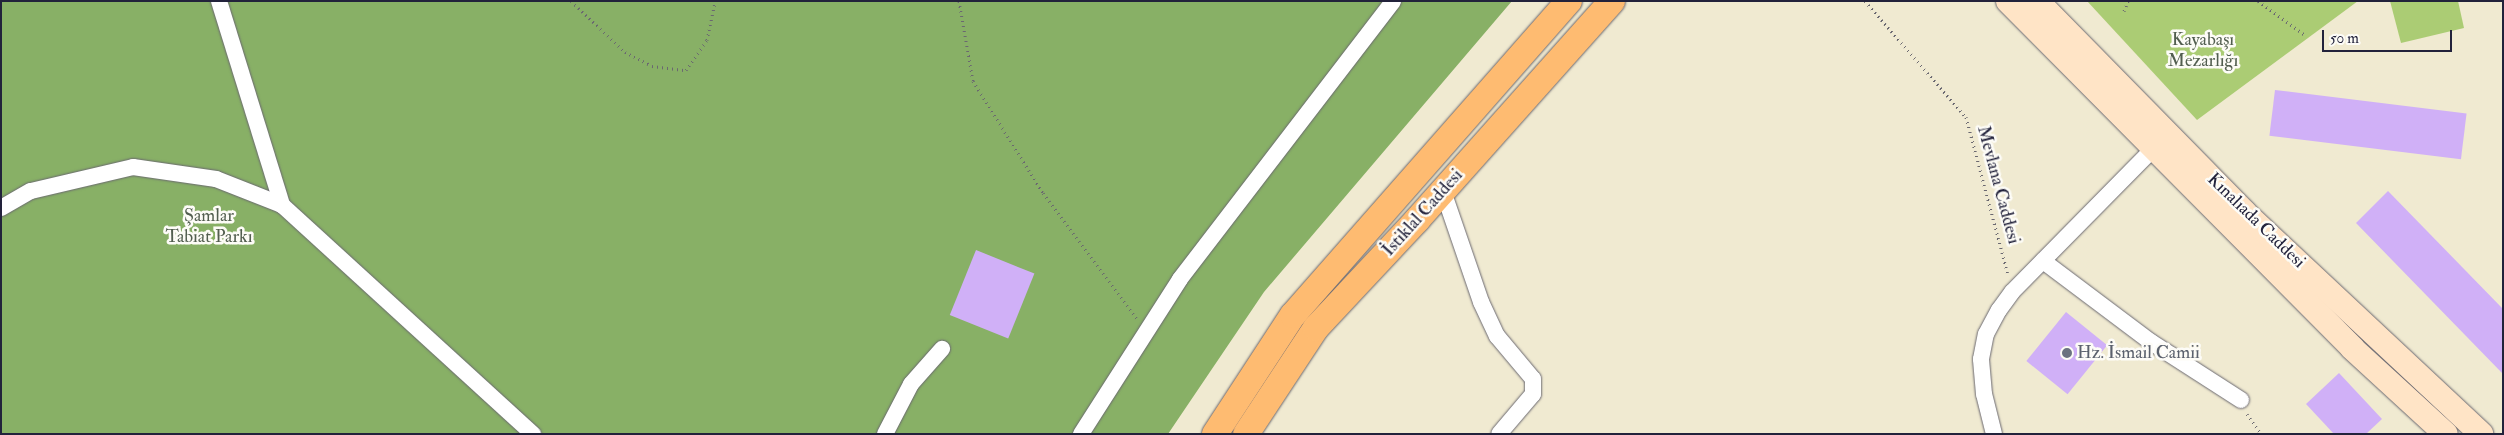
<!DOCTYPE html>
<html>
<head>
<meta charset="utf-8">
<style>
  body { margin:0 }
  #map { position:relative; width:2504px; height:435px; overflow:hidden; background:#f0ead1; font-family:"IM FELL Double Pica",serif }
  div>[style] { position:absolute }
  [style*='--x'] { left:calc(var(--x)*1px); top:calc(var(--y)*1px); width:calc(var(--w)*1px); rotate:calc(var(--a)*1deg) }
  .green>* { inset:0; background:#abcc74 }
  .forest>* { inset:0; background:#88b066 }
  .building>* { inset:0; background:#d0b0f7; transform-origin:0 0 }
  .path>* { height:3px; margin-top:-1.5px; transform-origin:0; background:repeating-linear-gradient(90deg,#6a6870 0 1px,transparent 0 5px) }
  .roads { filter:drop-shadow(0 0 1px #6a6870) drop-shadow(0 0 1px #6a6870) }
  .street>* { height:16px; margin:-8px; padding:0 8px; transform-origin:8px; border-radius:8px; background:#fff }
  .secondary>* { height:24px; margin:-12px; padding:0 12px; transform-origin:12px; border-radius:12px; background:#ffe4c6 }
  .primary>* { height:26px; margin:-13px; padding:0 13px; transform-origin:13px; border-radius:13px; background:#febb71 }
  .dots>* { width:14px; height:14px; translate:-50% -50%; box-sizing:border-box; border:2px solid #fdfcf7; border-radius:50% }
  span { translate:-50% -50%; white-space:nowrap; text-align:center; line-height:1.15; -webkit-text-stroke:5px #fdfcf7; paint-order:stroke }
  .park-label { font-size:18px; color:#525e4f }
  .street-label { font-size:18px; color:#22223b }
  .worship-label { font-size:18px; color:#5b616d }
  .left { translate:0 -50%; text-align:left }
  .frame { position:absolute; inset:0; border:2px solid #22223b; pointer-events:none }
  .scale { position:absolute; left:2322px; top:30px; width:130px; height:22px; box-sizing:border-box; border:2px solid #22223b; border-top:0; padding-left:6px; font-size:15px; line-height:18px; white-space:nowrap; color:#22223b; -webkit-text-stroke:4px #fdfcf7; paint-order:stroke }
</style>
</head>
<body>
<div id="map">
  <div class="green">
    <div style="clip-path:polygon(2087px 1px,2358px 1px,2197px 120px)"></div>
    <div style="clip-path:polygon(2390px 1px,2458px 1px,2464px 28px,2401px 43px)"></div>
  </div>
  <div class="forest">
    <div style="clip-path:polygon(1px 1px,1512px 1px,1264px 292px,1168px 434px,1px 434px)"></div>
  </div>
  <div class="building">
    <div style="left:2275px;top:90px;width:193px;height:46px;rotate:7deg"></div>
    <div style="clip-path:polygon(2388px 191px,2503px 309px,2503px 374px,2356px 223px)"></div>
    <div style="left:976px;top:250px;width:63px;height:70px;rotate:22deg"></div>
    <div style="left:2066px;top:312px;width:53px;height:63px;rotate:39deg"></div>
    <div style="clip-path:polygon(2339px 373px,2382px 419px,2366px 434px,2334px 434px,2306px 404px)"></div>
  </div>
  <div class="path">
    <div style="--x:571;--y:1;--w:74;--a:43.4"></div>
    <div style="--x:625;--y:52;--w:30;--a:27"></div>
    <div style="--x:652;--y:66;--w:34;--a:7"></div>
    <div style="--x:686;--y:70;--w:37;--a:-55"></div>
    <div style="--x:707;--y:40;--w:40;--a:-78"></div>
    <div style="--x:959;--y:1;--w:81;--a:80.1"></div>
    <div style="--x:973;--y:81;--w:132;--a:58"></div>
    <div style="--x:1043;--y:193;--w:157;--a:53.3"></div>
    <div style="--x:1865;--y:1;--w:154;--a:49"></div>
    <div style="--x:1966;--y:117;--w:163;--a:75.1"></div>
    <div style="--x:2258;--y:1;--w:58;--a:35.9"></div>
    <div style="--x:2124;--y:11;--w:11;--a:-68"></div>
    <div style="--x:2247;--y:414;--w:24;--a:55"></div>
  </div>
  <div class="roads">
    <div class="street">
      <div style="--x:219;--y:1;--w:214;--a:72.8"></div>
      <div style="--x:282;--y:205;--w:340;--a:42.4"></div>
      <div style="--x:1443;--y:191;--w:117;--a:71.1"></div>
      <div style="--x:1481;--y:302;--w:38;--a:65"></div>
      <div style="--x:1497;--y:336;--w:56;--a:50.1"></div>
      <div style="--x:1533;--y:379;--w:15;--a:90"></div>
      <div style="--x:1533;--y:394;--w:52;--a:130.4"></div>
      <div style="--x:1;--y:208;--w:34;--a:-30"></div>
      <div style="--x:31;--y:191;--w:105;--a:-13.2"></div>
      <div style="--x:133;--y:167;--w:84;--a:8.2"></div>
      <div style="--x:216;--y:179;--w:71;--a:21.5"></div>
      <div style="--x:2043;--y:261;--w:135;--a:36.9"></div>
      <div style="--x:2151;--y:342;--w:107;--a:32.8"></div>
      <div style="--x:885;--y:434;--w:56;--a:-62.5"></div>
      <div style="--x:911;--y:384;--w:47;--a:-48.5"></div>
      <div style="--x:1081;--y:434;--w:184;--a:-57.4"></div>
      <div style="--x:1180;--y:279;--w:350;--a:-52.5"></div>
      <div style="--x:1994;--y:434;--w:41;--a:-104"></div>
      <div style="--x:1984;--y:394;--w:35;--a:-95"></div>
      <div style="--x:1981;--y:359;--w:25;--a:-79"></div>
      <div style="--x:1986;--y:334;--w:27;--a:-62"></div>
      <div style="--x:1999;--y:310;--w:22;--a:-54"></div>
      <div style="--x:2012;--y:292;--w:202;--a:-45.4"></div>
    </div>
    <div class="secondary">
      <div style="--x:2008;--y:1;--w:489;--a:45.2"></div>
      <div style="--x:2352;--y:348;--w:127;--a:42.5"></div>
      <div style="--x:2037;--y:1;--w:296;--a:45.5"></div>
      <div style="--x:2244;--y:212;--w:325;--a:43.1"></div>
    </div>
    <div class="primary">
      <div style="--x:1215;--y:434;--w:142;--a:-56.8"></div>
      <div style="--x:1293;--y:315;--w:418;--a:-48.7"></div>
      <div style="--x:1246;--y:434;--w:127;--a:-56.6"></div>
      <div style="--x:1316;--y:328;--w:148;--a:-46.9"></div>
      <div style="--x:1417;--y:220;--w:293;--a:-48.3"></div>
    </div>
  </div>
  <div class="dots">
    <div style="left:2067px;top:353px;background:#6b7280"></div>
  </div>
  <div class="park-label">
    <span style="left:2203px;top:51px">Kayabaşı<br>Mezarlığı</span>
    <span style="left:209px;top:227px">Şamlar<br>Tabiat Parkı</span>
  </div>
  <div class="street-label">
    <span style="left:1998px;top:185px;rotate:75deg">Mevlana Caddesi</span>
    <span style="left:1423px;top:213px;rotate:-48deg">İstiklal Caddesi</span>
    <span style="left:2256px;top:221px;rotate:44deg">Kınalıada Caddesi</span>
  </div>
  <div class="worship-label">
    <span class="left" style="left:2077px;top:353px">Hz. İsmail Camii</span>
  </div>
  <div class="frame"></div>
  <div class="scale">50 m</div>
</div>
</body>
</html>
